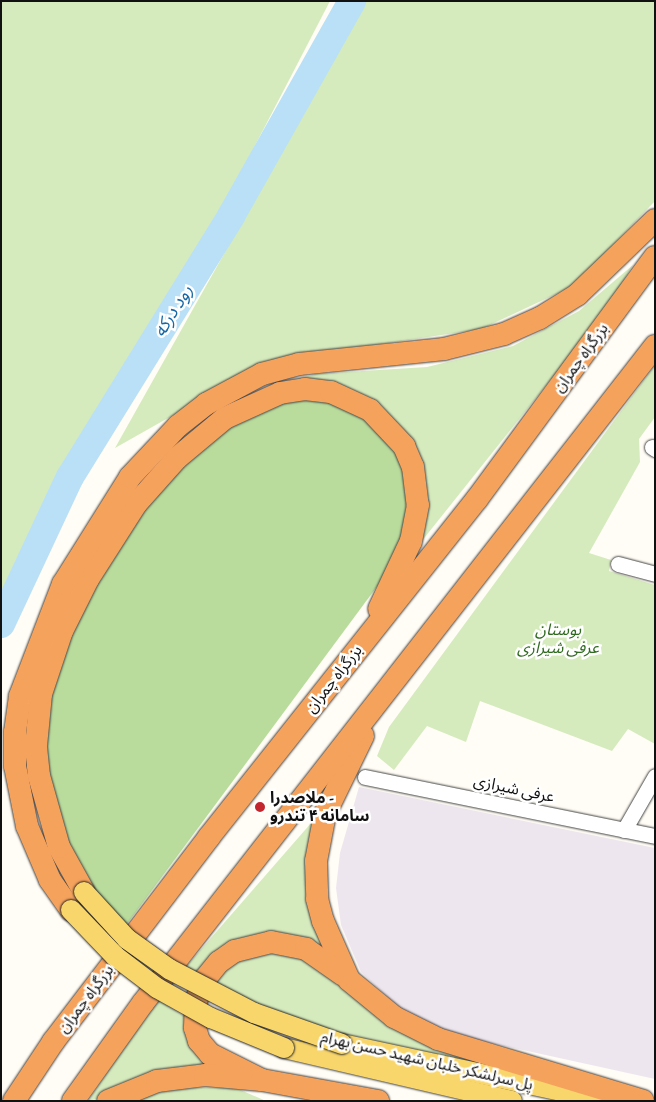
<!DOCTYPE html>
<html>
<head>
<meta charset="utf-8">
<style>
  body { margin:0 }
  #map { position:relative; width:656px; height:1102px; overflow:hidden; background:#fffdf5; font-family:"Crimson Pro","Noto Sans Arabic",serif }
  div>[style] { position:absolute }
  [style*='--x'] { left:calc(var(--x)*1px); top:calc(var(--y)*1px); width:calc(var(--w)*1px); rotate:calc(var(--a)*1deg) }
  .industrial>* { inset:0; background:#eee6ef }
  .green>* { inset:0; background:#d5ebbd }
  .forest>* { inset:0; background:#b9dc9c }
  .river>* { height:28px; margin:-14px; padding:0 14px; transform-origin:14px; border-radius:14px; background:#b9e0f7 }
  .roads { filter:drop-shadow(0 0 1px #444) drop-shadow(0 0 1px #444) }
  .minor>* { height:15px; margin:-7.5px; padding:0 7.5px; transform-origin:7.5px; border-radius:7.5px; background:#fff }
  .major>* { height:20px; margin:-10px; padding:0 10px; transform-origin:10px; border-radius:10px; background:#f9d66b }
  .highway>* { height:22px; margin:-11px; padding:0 11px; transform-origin:11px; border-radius:11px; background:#f5a25d }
  .bridges { filter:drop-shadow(0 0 1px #222) drop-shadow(0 0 1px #222) }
  .major-bridge>* { height:20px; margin:-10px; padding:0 10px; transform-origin:10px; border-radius:10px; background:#f9d66b }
  .dots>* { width:14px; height:14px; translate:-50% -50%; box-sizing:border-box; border:2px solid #fff; border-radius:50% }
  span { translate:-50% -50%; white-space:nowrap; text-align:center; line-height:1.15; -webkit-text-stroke:5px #fff; paint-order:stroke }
  .street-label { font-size:16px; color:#111 }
  .park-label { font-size:16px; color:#2f6b1f; font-style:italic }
  .poi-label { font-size:16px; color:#111; font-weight:700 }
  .left { translate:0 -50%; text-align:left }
  .water-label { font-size:18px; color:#1768a6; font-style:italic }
  .frame { position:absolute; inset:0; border:2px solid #111; pointer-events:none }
</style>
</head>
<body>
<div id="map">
  <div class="industrial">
    <div style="clip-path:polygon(359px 787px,655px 848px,655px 1079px,445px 1033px,397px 1006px,361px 972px,341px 925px,336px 888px,340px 853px)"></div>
  </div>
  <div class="green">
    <div style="clip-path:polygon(1px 1px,330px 1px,1px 635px)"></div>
    <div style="clip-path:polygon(366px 1px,655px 1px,655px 201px,573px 286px,481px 329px,269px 361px,115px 448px)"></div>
    <div style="clip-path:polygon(633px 265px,603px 314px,421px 542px,284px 382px,316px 374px,427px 367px,513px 346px,579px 311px)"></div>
    <div style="clip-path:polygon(655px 365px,655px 417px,639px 439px,640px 462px,589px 553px,611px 560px,609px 571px,655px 585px,655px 744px,628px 729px,612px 751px,480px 701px,466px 742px,427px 726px,394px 770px,377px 756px,389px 727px)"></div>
    <div style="clip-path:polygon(312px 822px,310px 844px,332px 957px,279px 934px,197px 979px,183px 970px)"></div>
    <div style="clip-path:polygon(296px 951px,373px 1011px,567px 1081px,370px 1044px,254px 1006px,213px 986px,230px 964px,248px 953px)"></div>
    <div style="clip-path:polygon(156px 999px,187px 1018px,225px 1070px,88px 1101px)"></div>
    <div style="clip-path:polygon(169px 1087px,236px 1088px,266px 1101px,129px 1101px)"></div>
  </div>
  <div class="forest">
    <div style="clip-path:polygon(286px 399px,327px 400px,349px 408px,384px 435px,405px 469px,409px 521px,387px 573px,124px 928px,76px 866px,49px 795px,46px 716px,70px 630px,127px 533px,174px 473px,223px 429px)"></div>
  </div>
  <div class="river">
    <div style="--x:1;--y:624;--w:162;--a:-64.9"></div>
    <div style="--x:70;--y:477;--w:307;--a:-58.3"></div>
    <div style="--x:231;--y:216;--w:247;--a:-60.6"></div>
  </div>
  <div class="roads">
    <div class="minor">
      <div style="--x:652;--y:447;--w:4;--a:34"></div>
      <div style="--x:618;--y:564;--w:38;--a:15"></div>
      <div style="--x:365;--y:777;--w:296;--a:11.5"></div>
      <div style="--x:624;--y:830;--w:62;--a:-60.1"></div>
    </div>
    <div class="major">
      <div style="--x:342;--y:1044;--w:273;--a:12.1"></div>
      <div style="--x:284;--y:1048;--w:234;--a:13.1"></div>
    </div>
    <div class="highway">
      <div style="--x:363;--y:736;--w:87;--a:116"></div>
      <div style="--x:325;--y:814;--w:48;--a:100.8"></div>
      <div style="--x:316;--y:861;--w:38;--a:88"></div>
      <div style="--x:317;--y:899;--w:23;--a:75"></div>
      <div style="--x:323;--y:921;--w:64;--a:66.2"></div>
      <div style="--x:349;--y:980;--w:58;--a:39.4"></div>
      <div style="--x:394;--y:1017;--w:49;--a:26.6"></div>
      <div style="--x:438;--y:1039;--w:214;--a:16.8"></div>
      <div style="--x:84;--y:892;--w:51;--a:-119.1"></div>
      <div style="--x:59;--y:847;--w:74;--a:-105.7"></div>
      <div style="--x:39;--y:776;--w:30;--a:-96"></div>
      <div style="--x:36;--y:746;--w:52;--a:-84.5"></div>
      <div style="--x:41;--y:694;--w:66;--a:-71.6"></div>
      <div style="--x:62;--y:631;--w:58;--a:-63.4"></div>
      <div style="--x:88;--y:579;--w:89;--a:-57.4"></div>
      <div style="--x:136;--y:504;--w:62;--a:-48.3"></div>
      <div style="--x:177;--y:458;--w:62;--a:-39.8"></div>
      <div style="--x:225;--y:418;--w:60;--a:-24.4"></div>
      <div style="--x:280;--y:393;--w:25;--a:-9"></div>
      <div style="--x:305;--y:389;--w:26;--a:7"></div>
      <div style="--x:331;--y:392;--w:43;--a:24.8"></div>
      <div style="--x:370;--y:410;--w:50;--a:46.6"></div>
      <div style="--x:404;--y:446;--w:23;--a:67"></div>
      <div style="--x:413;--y:467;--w:38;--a:83"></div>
      <div style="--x:418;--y:505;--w:37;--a:101"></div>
      <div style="--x:411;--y:541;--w:75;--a:115.2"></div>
      <div style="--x:71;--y:910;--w:37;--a:-125"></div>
      <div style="--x:50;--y:880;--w:59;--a:-113.1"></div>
      <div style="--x:27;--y:826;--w:61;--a:-101.3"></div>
      <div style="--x:15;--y:766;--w:34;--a:-90"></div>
      <div style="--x:15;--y:732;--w:36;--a:-82"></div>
      <div style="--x:20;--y:696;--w:120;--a:-69"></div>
      <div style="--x:63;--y:584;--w:126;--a:-57.9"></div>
      <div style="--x:130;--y:477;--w:70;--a:-46.7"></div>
      <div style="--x:178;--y:426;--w:36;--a:-38"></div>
      <div style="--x:206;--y:404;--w:64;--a:-28.2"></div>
      <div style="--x:262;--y:374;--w:38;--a:-15"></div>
      <div style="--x:299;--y:364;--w:146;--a:-5.9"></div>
      <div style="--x:444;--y:349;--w:62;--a:-14"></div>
      <div style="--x:504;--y:334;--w:39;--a:-24"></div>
      <div style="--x:540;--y:318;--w:44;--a:-31.9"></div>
      <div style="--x:577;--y:295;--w:108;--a:-43.9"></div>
      <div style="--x:262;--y:1080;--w:58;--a:-153.4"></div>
      <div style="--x:210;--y:1054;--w:17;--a:-130"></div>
      <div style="--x:199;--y:1041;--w:14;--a:-107"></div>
      <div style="--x:195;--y:1028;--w:27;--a:-88"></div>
      <div style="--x:196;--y:1001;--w:24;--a:-68"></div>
      <div style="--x:205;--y:979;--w:22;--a:-51"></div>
      <div style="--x:219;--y:962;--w:19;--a:-35"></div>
      <div style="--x:235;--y:951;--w:37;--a:-14"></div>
      <div style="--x:271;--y:942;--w:36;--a:11"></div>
      <div style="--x:306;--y:949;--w:45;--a:35.1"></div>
      <div style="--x:14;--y:1101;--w:71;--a:-56.5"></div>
      <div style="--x:53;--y:1042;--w:258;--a:-52.7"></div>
      <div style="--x:209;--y:837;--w:431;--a:-51.6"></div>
      <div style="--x:477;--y:499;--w:300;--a:-53.7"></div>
      <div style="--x:73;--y:1101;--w:120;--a:-54.5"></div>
      <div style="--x:143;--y:1003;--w:833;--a:-52.07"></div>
      <div style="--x:108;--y:1101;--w:53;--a:-22.2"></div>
      <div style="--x:157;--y:1081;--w:48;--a:-7.1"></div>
      <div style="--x:205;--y:1075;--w:57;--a:5"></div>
      <div style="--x:262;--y:1080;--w:118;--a:10.3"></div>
    </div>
  </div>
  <div class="bridges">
    <div class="major-bridge">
      <div style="--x:84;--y:892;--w:64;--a:47.5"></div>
      <div style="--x:127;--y:939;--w:52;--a:35.5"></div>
      <div style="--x:169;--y:969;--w:96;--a:27.4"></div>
      <div style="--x:254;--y:1013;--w:93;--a:19.4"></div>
      <div style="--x:71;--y:910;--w:64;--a:46.3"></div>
      <div style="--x:115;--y:956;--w:53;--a:37.3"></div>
      <div style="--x:157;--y:988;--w:62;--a:29.1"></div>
      <div style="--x:211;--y:1018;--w:79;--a:22.3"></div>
    </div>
  </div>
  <div class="dots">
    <div style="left:260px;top:807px;background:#c4262e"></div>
  </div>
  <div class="street-label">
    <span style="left:581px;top:358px;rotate:-54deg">بزرگراه چمران</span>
    <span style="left:334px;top:679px;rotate:-52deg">بزرگراه چمران</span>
    <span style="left:514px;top:789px;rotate:12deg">عرفی شیرازی</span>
    <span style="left:86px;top:999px;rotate:-53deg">بزرگراه چمران</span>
    <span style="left:427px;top:1061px;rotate:13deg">پل سرلشکر خلبان شهید حسن بهرام</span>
  </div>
  <div class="park-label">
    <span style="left:558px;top:639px">بوستان<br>عرفی شیرازی</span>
  </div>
  <div class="poi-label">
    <span class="left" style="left:270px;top:807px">ملاصدرا -<br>سامانه ۴ تندرو</span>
  </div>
  <div class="water-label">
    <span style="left:173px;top:311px;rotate:-58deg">رود درکه</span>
  </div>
  <div class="frame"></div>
</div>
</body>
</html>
